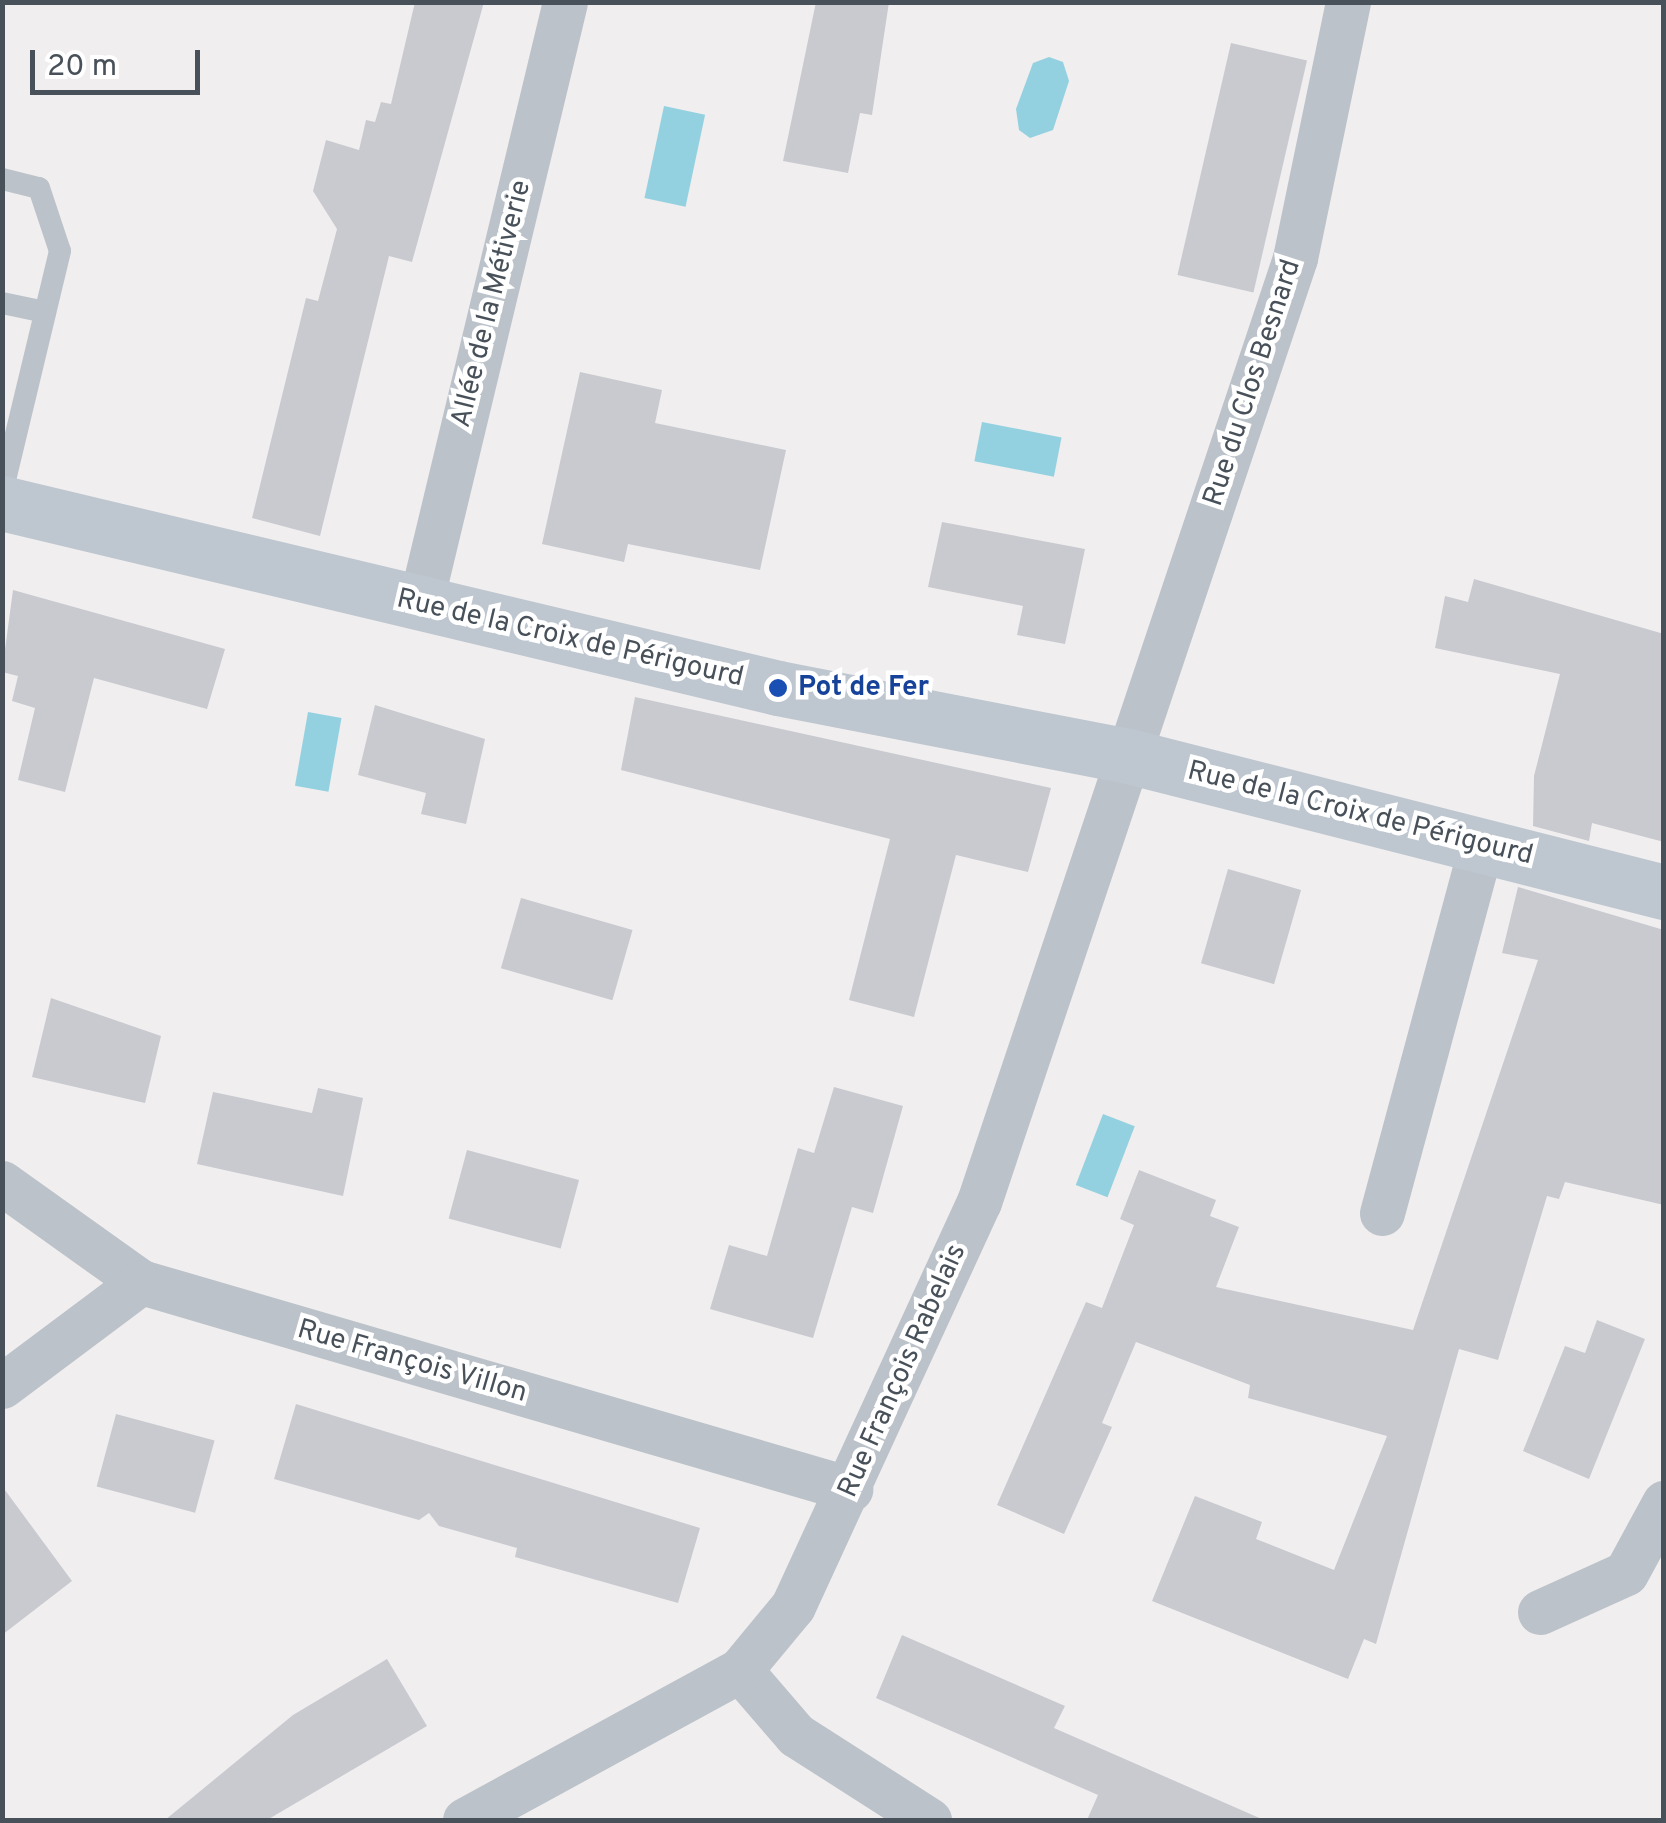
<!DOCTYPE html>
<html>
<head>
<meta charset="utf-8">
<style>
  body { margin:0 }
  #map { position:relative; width:1666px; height:1823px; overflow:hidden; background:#f0eeee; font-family:Overpass,sans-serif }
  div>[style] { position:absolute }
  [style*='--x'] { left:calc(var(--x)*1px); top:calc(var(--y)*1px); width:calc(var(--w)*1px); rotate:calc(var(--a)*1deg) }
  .water>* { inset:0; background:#93d1e1; transform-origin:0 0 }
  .building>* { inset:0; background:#c9cad0; transform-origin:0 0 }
  .lane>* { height:22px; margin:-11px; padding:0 11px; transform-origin:11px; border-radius:11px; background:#bbc2c9 }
  .street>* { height:45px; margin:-22.5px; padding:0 22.5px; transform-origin:22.5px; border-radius:22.5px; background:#bbc2c9 }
  .secondary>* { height:55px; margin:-27.5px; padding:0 27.5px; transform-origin:27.5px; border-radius:27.5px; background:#bec6d0 }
  .dots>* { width:28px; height:28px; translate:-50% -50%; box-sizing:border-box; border:5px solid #fff; border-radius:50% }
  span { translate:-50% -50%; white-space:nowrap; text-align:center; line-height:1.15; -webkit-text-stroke:9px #fff; paint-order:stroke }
  .street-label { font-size:28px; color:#485159 }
  .transit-label { font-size:28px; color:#164399; font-weight:700 }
  .left { translate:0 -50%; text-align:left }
  .frame { position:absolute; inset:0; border:5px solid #485159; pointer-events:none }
  .scale { position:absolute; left:30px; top:50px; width:170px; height:45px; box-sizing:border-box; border:5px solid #485159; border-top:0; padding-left:12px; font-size:30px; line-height:35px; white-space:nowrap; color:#485159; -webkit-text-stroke:8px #fff; paint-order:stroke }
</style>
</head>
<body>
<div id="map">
  <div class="water">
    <div style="clip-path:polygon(1049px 57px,1063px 62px,1069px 81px,1053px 130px,1030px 138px,1019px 130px,1016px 109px,1033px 63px)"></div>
    <div style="left:664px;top:106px;width:42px;height:94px;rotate:12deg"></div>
    <div style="left:982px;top:422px;width:81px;height:40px;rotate:11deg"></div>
    <div style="left:308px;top:712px;width:34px;height:75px;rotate:10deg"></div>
    <div style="left:1103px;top:1114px;width:34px;height:76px;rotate:21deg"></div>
  </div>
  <div class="building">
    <div style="clip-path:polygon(415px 2px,484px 2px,412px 262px,389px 256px,320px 536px,252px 518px,306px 298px,318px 301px,337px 229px,313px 191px,326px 140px,359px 150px,366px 120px,375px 122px,381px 102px,391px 104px)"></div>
    <div style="clip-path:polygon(816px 2px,889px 2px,872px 115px,860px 113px,848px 173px,783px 161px)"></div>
    <div style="left:1231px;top:43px;width:78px;height:238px;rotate:13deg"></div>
    <div style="clip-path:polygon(580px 372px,662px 390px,655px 423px,786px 450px,760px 570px,628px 544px,624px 562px,542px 544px)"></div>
    <div style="clip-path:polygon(942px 522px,1085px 549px,1065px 644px,1017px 635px,1023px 606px,928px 587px)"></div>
    <div style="clip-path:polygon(1474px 579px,1664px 634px,1664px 842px,1592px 823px,1589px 841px,1533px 826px,1534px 776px,1560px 674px,1435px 648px,1445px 596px,1468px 602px)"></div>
    <div style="clip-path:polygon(13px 590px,225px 649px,207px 709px,94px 678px,65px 792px,18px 780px,35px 708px,12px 701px,18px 676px,2px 672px)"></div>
    <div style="clip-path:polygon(635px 697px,1051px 788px,1028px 872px,956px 855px,914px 1017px,849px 1000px,890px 839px,621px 770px)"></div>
    <div style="clip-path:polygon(375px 705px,485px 739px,466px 824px,421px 814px,426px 793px,358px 775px)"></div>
    <div style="left:1228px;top:869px;width:76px;height:98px;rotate:16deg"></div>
    <div style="clip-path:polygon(1518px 887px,1664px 930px,1664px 1205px,1565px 1182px,1559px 1199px,1547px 1196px,1498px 1360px,1459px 1349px,1376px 1644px,1364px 1639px,1348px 1679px,1152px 1601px,1195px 1496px,1262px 1522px,1256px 1539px,1334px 1570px,1387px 1436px,1248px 1398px,1250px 1385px,1136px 1342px,1102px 1423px,1112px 1427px,1064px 1534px,997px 1505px,1086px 1302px,1102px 1308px,1134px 1225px,1120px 1219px,1139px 1170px,1216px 1200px,1210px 1216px,1239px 1227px,1216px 1287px,1413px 1330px,1538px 960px,1502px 953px)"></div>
    <div style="left:521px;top:898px;width:116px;height:73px;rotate:16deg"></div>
    <div style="clip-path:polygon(51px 998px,161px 1036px,145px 1103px,32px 1077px)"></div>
    <div style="clip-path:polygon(834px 1087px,903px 1106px,873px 1213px,852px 1207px,813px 1338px,710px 1309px,729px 1245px,767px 1256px,798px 1148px,814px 1153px)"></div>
    <div style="clip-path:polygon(318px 1088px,363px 1098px,343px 1196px,197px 1164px,213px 1092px,312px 1113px)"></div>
    <div style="left:467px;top:1150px;width:116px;height:71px;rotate:15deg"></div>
    <div style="clip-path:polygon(1597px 1320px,1645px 1339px,1589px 1479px,1523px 1451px,1565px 1346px,1585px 1353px)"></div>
    <div style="clip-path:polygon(296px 1404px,700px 1528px,678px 1603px,515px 1557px,517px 1548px,439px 1526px,429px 1513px,419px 1520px,274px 1479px)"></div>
    <div style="left:116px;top:1414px;width:102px;height:75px;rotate:15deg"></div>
    <div style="clip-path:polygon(2px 1486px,72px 1581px,2px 1635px)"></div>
    <div style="clip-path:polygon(902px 1635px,1065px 1706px,1054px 1728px,1264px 1820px,1087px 1820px,1098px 1795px,876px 1698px)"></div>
    <div style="clip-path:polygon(387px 1659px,427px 1726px,267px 1820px,165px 1820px,293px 1715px)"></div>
  </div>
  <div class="lane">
    <div style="--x:2;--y:179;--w:38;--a:14"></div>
    <div style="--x:39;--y:188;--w:66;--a:71.6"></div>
    <div style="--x:60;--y:251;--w:249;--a:103.5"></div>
    <div style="--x:2;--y:303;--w:44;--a:11.8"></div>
  </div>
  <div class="street">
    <div style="--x:420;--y:605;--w:620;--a:-76.48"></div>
    <div style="--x:2;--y:1183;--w:171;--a:35.5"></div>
    <div style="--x:1382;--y:1213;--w:384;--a:-74.9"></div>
    <div style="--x:2;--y:1386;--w:174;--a:-36.8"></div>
    <div style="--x:141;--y:1282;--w:739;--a:16.28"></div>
    <div style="--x:1540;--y:1612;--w:94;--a:-24.4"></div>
    <div style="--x:1626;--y:1573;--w:80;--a:-61.5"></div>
    <div style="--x:740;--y:1670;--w:86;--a:49.3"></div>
    <div style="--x:796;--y:1735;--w:158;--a:32.6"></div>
    <div style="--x:465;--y:1820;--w:313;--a:-28.6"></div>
    <div style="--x:740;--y:1670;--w:83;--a:-50.4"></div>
    <div style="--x:793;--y:1606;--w:445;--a:-65.3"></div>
    <div style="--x:979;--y:1202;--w:995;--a:-71.49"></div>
    <div style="--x:1295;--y:258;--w:261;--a:-78.3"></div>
  </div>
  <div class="secondary">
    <div style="--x:2;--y:503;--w:798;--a:13.41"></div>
    <div style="--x:778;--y:688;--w:357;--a:11"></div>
    <div style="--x:1128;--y:756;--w:553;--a:14.24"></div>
  </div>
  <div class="dots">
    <div style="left:778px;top:688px;background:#1a4fb4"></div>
  </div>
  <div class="street-label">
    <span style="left:492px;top:304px;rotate:-76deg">Allée de la Métiverie</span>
    <span style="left:1253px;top:383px;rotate:-72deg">Rue du Clos Besnard</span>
    <span style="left:570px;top:639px;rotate:13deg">Rue de la Croix de Périgourd</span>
    <span style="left:1360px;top:814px;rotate:14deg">Rue de la Croix de Périgourd</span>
    <span style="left:412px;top:1362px;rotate:16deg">Rue François Villon</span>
    <span style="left:903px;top:1371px;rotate:-66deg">Rue François Rabelais</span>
  </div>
  <div class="transit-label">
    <span class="left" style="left:798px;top:688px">Pot de Fer</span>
  </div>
  <div class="frame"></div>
  <div class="scale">20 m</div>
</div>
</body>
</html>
